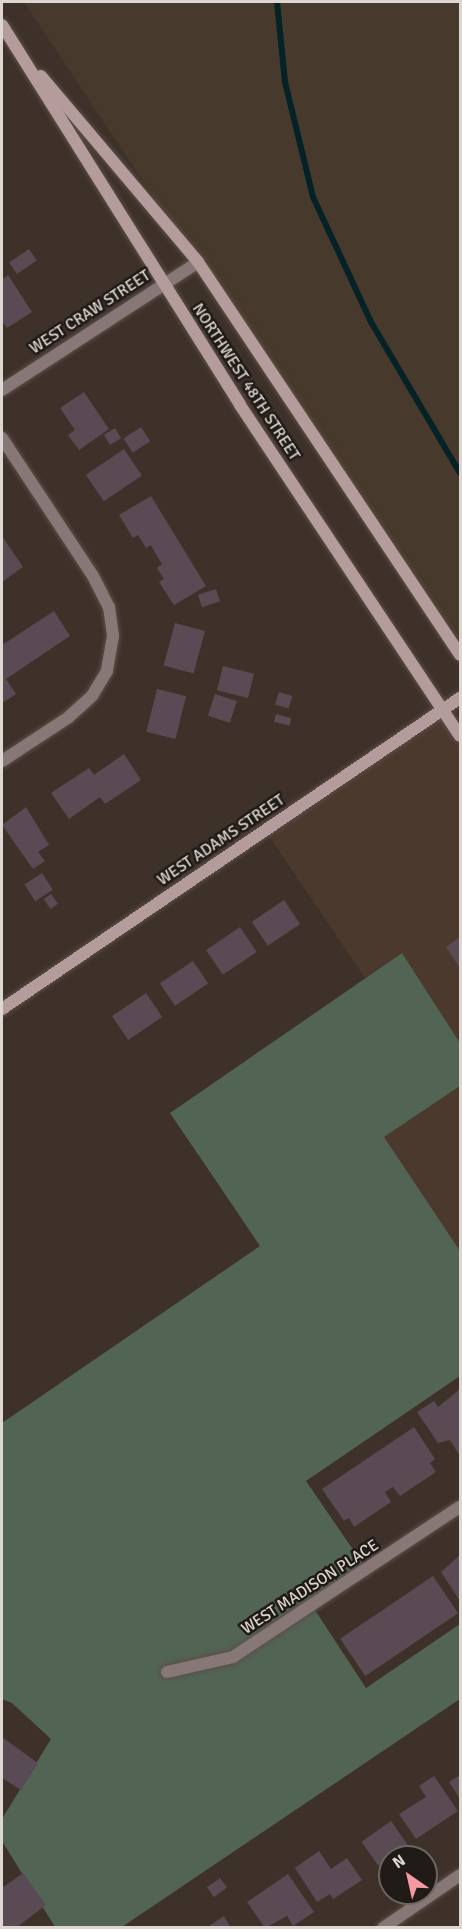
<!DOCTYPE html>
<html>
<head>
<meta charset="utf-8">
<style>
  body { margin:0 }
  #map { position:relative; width:462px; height:1929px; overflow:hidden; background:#3e3129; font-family:Signika,sans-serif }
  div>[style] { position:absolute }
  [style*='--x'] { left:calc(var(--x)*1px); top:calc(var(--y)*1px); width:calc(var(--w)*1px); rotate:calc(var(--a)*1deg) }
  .built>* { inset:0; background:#4c392e }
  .industrial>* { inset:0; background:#47392b }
  .green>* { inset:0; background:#526454 }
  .stream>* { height:6px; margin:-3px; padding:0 3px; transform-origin:3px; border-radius:3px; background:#052326 }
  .building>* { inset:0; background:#594a53; transform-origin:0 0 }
  .roads { filter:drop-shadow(0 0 2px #5b4f47) drop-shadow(0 0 2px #5b4f47) }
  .street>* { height:12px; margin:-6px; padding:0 6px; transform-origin:6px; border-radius:6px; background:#877777 }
  .secondary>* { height:12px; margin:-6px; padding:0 6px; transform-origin:6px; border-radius:6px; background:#b59c9c }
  span { translate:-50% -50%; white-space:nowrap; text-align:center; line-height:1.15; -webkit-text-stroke:5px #201b17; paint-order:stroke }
  .street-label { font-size:16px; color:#ded6d1 }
  .frame { position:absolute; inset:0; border:3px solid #ded6d1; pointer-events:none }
  .north { position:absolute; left:378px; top:1845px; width:60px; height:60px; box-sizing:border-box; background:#201b17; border:2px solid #6c6661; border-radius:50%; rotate:326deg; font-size:16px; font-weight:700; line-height:24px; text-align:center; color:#ded6d1 }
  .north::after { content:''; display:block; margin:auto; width:21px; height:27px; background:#f49aa0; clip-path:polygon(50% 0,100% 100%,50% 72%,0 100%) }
</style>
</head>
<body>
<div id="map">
  <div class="built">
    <div style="clip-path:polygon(443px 710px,460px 736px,460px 1043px,402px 953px,365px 978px,265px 830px)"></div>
    <div style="clip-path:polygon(460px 1086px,460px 1251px,384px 1137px)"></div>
  </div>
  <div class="industrial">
    <div style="clip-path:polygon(24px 2px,460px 2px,460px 659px)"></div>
  </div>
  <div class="green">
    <div style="clip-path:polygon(402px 953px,460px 1043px,460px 1086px,384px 1137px,460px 1251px,460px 1376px,306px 1481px,367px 1570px,313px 1607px,366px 1688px,460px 1624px,460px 1699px,122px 1927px,55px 1927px,2px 1841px,2px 1819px,51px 1739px,12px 1703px,2px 1699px,2px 1423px,260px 1246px,170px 1113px)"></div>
  </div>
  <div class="stream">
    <div style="--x:277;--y:2;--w:80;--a:84.3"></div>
    <div style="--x:285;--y:82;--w:118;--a:76.3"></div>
    <div style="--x:313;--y:197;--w:138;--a:65.1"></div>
    <div style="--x:371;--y:322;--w:175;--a:59.5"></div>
  </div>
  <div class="building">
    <div style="left:29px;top:249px;width:14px;height:24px;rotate:56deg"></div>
    <div style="clip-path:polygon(8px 275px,32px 312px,7px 328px,2px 321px,2px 279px)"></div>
    <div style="clip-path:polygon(84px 392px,109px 429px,79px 450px,68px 435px,75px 430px,60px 408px)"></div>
    <div style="left:141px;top:427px;width:17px;height:21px;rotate:57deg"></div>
    <div style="left:115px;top:428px;width:12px;height:13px;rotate:59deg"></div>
    <div style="left:124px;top:449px;width:32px;height:46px;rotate:56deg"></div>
    <div style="clip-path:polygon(151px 496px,206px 586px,174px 605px,159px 582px,164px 579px,157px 568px,162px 564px,155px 553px,151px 545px,146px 548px,138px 535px,133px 538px,119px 515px)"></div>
    <div style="clip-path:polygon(2px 536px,23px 567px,2px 582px)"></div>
    <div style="left:216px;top:589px;width:13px;height:19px;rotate:72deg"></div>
    <div style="clip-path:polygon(54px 611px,70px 636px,6px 679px,16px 694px,2px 703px,2px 645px)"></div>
    <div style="left:175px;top:623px;width:31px;height:44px;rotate:15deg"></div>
    <div style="left:223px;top:666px;width:32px;height:25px;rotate:14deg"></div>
    <div style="left:157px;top:689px;width:30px;height:44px;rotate:14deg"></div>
    <div style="left:279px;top:692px;width:14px;height:13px;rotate:17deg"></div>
    <div style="left:215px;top:694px;width:23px;height:23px;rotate:18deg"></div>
    <div style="left:276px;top:714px;width:16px;height:8px;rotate:15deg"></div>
    <div style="clip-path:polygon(124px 754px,141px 780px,105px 804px,100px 797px,69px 819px,51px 793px,89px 768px,94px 775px)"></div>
    <div style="clip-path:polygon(26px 807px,49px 845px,38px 852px,45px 861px,33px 869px,2px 825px)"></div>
    <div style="left:42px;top:873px;width:20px;height:21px;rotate:57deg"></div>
    <div style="left:51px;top:894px;width:12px;height:9px;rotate:55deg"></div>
    <div style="left:284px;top:900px;width:29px;height:39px;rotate:56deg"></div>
    <div style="left:240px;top:927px;width:30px;height:41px;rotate:56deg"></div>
    <div style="clip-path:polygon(460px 937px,460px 968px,446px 947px)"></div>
    <div style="left:193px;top:961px;width:27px;height:40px;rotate:56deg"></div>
    <div style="left:146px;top:993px;width:29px;height:41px;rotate:56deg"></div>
    <div style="clip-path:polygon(460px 1389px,460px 1456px,450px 1440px,438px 1443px,417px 1412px,434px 1401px,438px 1407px)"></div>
    <div style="clip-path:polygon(414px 1427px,435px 1459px,430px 1463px,436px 1472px,400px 1496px,393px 1487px,385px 1492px,391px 1502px,354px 1527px,349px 1518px,344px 1521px,322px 1489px)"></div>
    <div style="clip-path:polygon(460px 1555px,460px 1601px,441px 1572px)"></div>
    <div style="left:433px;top:1576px;width:45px;height:112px;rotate:56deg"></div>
    <div style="clip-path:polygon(2px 1737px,38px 1763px,21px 1790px,2px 1778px)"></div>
    <div style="clip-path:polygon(460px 1775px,460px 1799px,449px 1782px)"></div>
    <div style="clip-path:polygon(434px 1776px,458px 1811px,416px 1839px,399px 1814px,426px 1797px,419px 1786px)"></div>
    <div style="left:391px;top:1821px;width:29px;height:36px;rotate:55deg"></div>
    <div style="clip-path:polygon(319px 1851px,331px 1869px,347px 1858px,362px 1880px,333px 1899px,330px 1894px,317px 1902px,295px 1868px)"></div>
    <div style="clip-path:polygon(23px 1873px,46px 1905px,16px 1928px,2px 1928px,2px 1888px)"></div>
    <div style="clip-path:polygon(288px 1874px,314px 1912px,293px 1926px,287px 1916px,265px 1928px,247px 1902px)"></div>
    <div style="left:220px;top:1878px;width:12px;height:16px;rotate:55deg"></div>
    <div style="clip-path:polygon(224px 1916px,231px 1928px,206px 1928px)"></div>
  </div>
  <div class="roads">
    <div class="street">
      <div style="--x:2;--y:390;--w:234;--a:-33.1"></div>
      <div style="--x:2;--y:438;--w:165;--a:56.6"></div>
      <div style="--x:93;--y:576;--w:35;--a:63"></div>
      <div style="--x:109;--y:607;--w:29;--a:82"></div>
      <div style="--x:113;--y:636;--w:36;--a:100"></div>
      <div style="--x:107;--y:671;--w:29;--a:121"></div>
      <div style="--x:92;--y:696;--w:31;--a:138"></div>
      <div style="--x:69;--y:717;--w:80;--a:146.7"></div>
      <div style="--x:167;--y:1672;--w:68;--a:-12.8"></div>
      <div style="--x:233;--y:1657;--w:272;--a:-33.5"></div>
      <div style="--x:383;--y:1928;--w:93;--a:-34.5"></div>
    </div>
    <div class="secondary">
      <div style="--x:2;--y:25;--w:448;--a:57.9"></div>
      <div style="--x:240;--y:405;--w:397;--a:56.4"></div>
      <div style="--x:41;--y:76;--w:243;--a:49.8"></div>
      <div style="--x:198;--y:262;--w:472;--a:56.3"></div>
      <div style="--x:2;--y:1009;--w:554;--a:-34.18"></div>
    </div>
  </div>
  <div class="street-label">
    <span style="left:90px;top:312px;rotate:-33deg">WEST CRAW STREET</span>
    <span style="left:246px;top:382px;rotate:57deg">NORTHWEST 48TH STREET</span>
    <span style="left:221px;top:840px;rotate:-34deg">WEST ADAMS STREET</span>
    <span style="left:310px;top:1587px;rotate:-33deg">WEST MADISON PLACE</span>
  </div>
  <div class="frame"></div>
  <div class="north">N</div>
</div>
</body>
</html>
